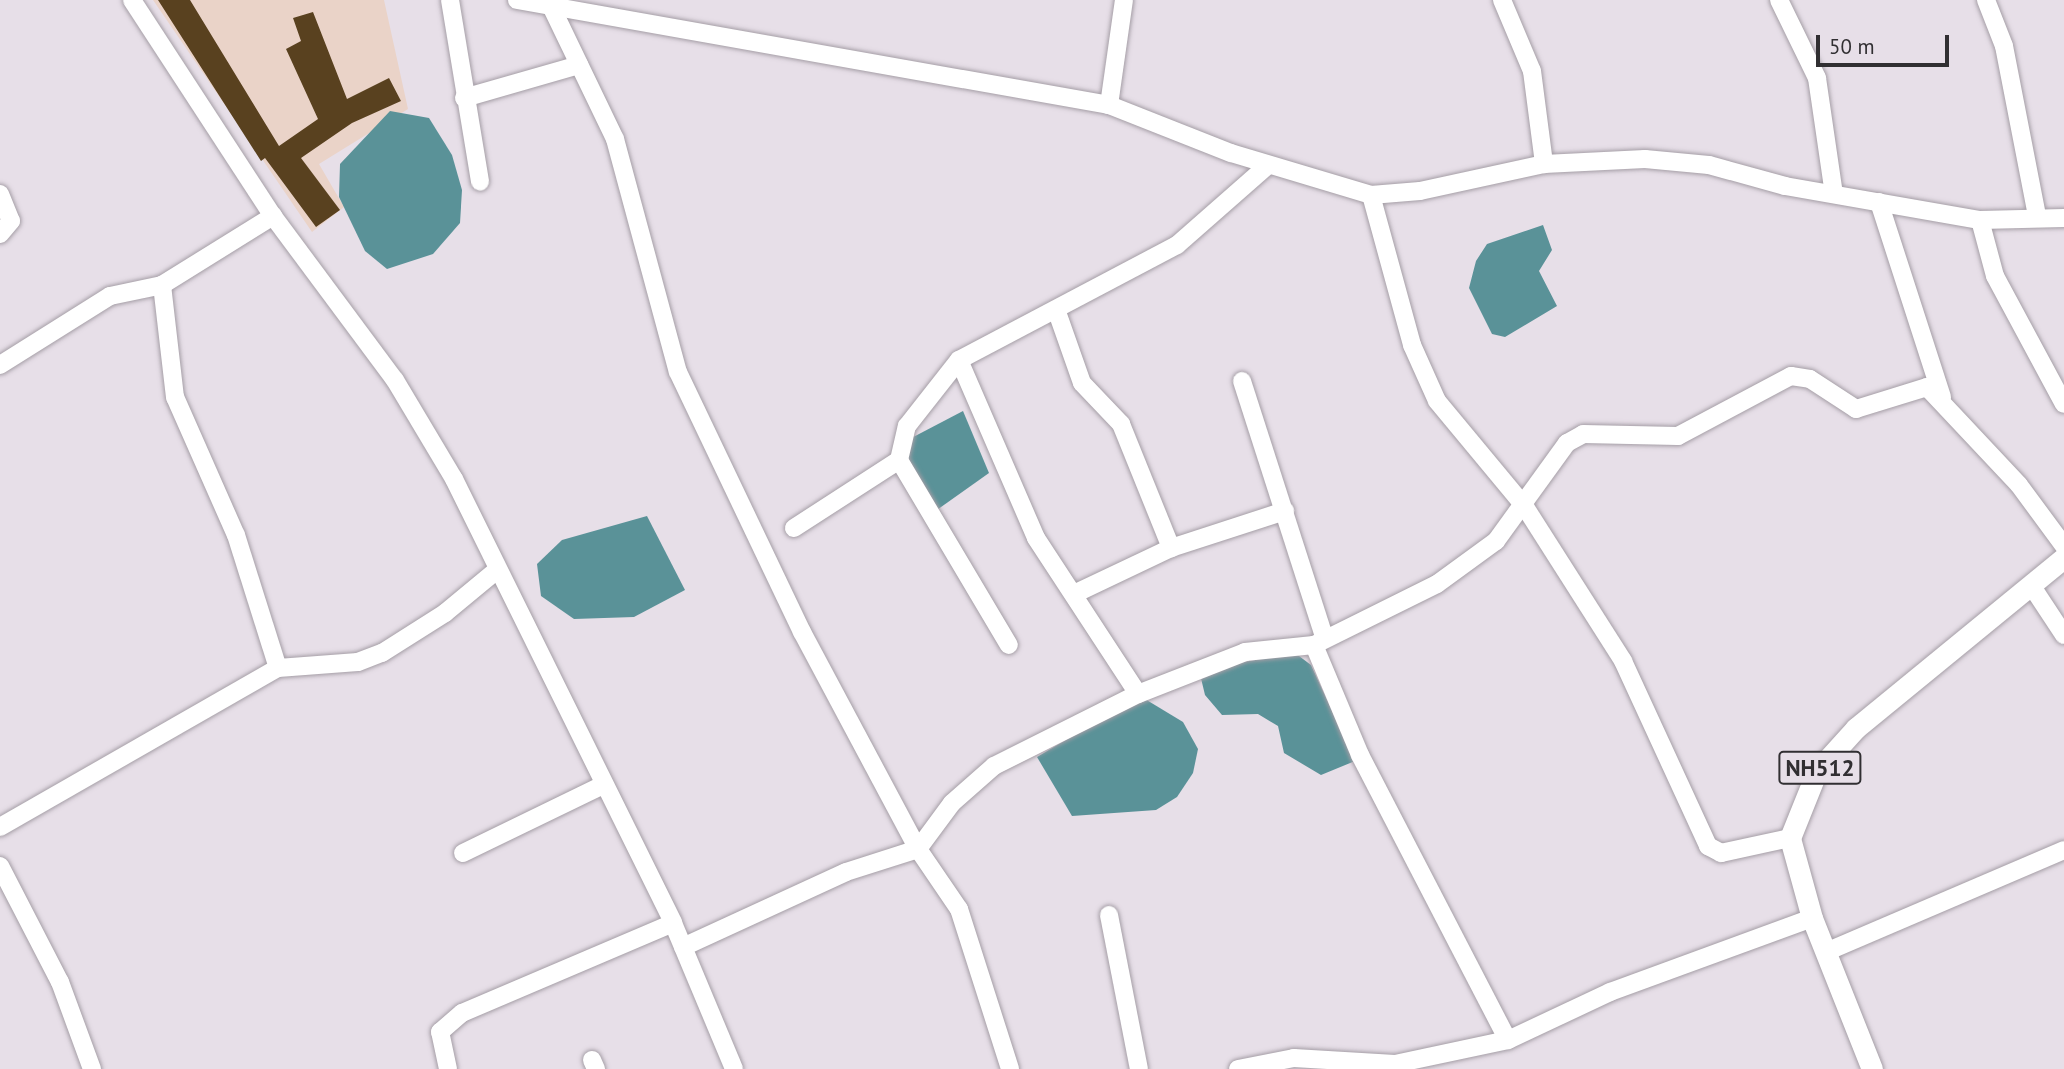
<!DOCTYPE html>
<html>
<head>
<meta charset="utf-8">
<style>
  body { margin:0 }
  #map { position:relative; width:2064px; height:1069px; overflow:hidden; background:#e7dfe8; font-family:"PT Sans",sans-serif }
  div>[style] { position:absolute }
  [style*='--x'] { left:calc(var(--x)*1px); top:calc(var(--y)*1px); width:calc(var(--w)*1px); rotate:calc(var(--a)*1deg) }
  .education>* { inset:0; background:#ead3c8 }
  .water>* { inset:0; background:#5a9298 }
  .building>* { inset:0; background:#59411f }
  .roads { filter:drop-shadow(0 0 2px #a59ea6) drop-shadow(0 0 2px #a59ea6) }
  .minor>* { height:18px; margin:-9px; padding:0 9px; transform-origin:9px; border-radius:9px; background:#fff }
  .major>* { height:21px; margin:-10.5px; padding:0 10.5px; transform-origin:10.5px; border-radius:10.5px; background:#fff }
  span { translate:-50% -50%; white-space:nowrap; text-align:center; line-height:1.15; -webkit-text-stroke:7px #e7dfe8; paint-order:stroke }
  .shield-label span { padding:2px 5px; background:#e7dfe8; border:2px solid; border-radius:5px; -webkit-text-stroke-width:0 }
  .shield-label { font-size:23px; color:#312f32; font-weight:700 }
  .scale { position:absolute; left:1816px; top:35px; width:133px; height:32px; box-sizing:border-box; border:4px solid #312f32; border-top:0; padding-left:9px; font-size:21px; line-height:24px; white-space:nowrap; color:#312f32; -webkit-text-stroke:5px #e7dfe8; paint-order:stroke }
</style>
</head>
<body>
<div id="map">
  <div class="education">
    <div style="clip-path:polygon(153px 0,384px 0,408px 109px,319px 164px,344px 207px,312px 232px)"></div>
  </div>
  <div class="water">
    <div style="clip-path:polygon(390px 111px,429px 118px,452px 155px,462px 190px,460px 223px,433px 254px,387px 269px,365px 251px,339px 197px,340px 164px)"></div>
    <div style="clip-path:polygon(1543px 225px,1552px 250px,1539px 271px,1557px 306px,1505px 337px,1492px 334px,1469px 288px,1476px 261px,1487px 244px)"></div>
    <div style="clip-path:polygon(963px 411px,989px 473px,927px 517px,898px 445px)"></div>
    <div style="clip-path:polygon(647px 516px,685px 590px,634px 617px,574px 619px,541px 596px,537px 564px,562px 540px)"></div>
    <div style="clip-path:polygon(1295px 653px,1311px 665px,1355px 761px,1321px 775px,1284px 753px,1278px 726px,1258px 714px,1222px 715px,1205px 695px,1199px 670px)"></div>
    <div style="clip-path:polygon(1140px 696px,1183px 722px,1198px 749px,1193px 773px,1177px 797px,1156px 810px,1072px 816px,1037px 757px)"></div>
  </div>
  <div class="building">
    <div style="clip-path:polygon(158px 0,190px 0,279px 146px,318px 119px,286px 49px,301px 41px,293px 18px,313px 12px,347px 99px,389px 78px,401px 101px,352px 123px,301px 158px,340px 210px,316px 227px,265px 158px,261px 161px)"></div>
  </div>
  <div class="roads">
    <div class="minor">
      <div style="--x:132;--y:0;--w:258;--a:56.9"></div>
      <div style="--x:273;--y:216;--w:204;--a:53.4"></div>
      <div style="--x:395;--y:380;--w:115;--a:59.2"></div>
      <div style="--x:454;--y:479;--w:495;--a:63.7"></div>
      <div style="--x:673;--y:923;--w:158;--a:67.3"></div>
      <div style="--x:450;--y:0;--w:184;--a:80.6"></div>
      <div style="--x:517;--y:0;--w:601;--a:10.06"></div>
      <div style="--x:1109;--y:105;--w:131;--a:21.5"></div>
      <div style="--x:1231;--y:153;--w:146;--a:16.7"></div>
      <div style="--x:1371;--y:195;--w:49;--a:-4.7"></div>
      <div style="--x:1420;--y:191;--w:127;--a:-12.3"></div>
      <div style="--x:1544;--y:164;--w:101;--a:-2.8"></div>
      <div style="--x:1645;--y:159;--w:64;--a:5.4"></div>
      <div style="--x:1709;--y:165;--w:79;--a:15.4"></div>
      <div style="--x:1785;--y:186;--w:198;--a:9.9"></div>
      <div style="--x:1980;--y:220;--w:84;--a:-1.4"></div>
      <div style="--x:1502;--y:0;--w:77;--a:67.1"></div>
      <div style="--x:1532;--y:71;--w:94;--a:82.6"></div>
      <div style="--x:1779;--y:0;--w:87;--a:64"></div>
      <div style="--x:1817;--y:78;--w:117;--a:81.7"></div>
      <div style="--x:1986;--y:0;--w:49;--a:68.6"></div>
      <div style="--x:2004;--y:46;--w:173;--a:79"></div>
      <div style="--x:551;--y:6;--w:148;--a:64.3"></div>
      <div style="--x:615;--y:139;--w:241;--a:74.9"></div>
      <div style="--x:678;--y:372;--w:288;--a:64.5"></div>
      <div style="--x:802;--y:632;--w:246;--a:61.9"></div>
      <div style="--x:918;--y:849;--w:73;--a:55.7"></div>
      <div style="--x:959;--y:909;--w:168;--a:72.3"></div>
      <div style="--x:464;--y:98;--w:120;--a:-16"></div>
      <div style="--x:1109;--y:105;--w:106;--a:-81.9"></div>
      <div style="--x:0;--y:194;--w:29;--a:68"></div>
      <div style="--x:11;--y:221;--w:17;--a:130"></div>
      <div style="--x:1371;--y:195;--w:156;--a:74.7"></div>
      <div style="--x:1412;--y:345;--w:61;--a:65.9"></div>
      <div style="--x:1437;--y:401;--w:138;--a:50.3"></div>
      <div style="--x:1525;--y:507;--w:183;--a:57.5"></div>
      <div style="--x:1623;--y:661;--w:204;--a:65.3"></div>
      <div style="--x:1708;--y:846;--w:15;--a:28"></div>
      <div style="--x:1721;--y:853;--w:71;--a:-12.3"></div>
      <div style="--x:1879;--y:202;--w:205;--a:72.1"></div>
      <div style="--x:1980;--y:220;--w:58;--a:75"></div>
      <div style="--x:1995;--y:276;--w:145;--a:61.7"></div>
      <div style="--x:162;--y:285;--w:113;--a:83.4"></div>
      <div style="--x:175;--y:397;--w:151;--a:66.2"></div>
      <div style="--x:236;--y:535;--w:139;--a:72.5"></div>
      <div style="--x:1057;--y:312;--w:75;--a:70.6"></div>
      <div style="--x:1082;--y:383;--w:57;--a:46.4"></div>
      <div style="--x:1121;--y:424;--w:134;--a:68"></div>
      <div style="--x:959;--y:360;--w:194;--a:66.6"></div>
      <div style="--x:1036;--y:538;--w:186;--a:56.8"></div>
      <div style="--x:0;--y:365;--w:130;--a:-32.1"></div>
      <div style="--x:110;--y:296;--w:53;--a:-11.9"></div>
      <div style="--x:162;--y:285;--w:131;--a:-31.9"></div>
      <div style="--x:1242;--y:381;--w:268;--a:72.2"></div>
      <div style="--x:899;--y:460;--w:215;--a:59.3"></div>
      <div style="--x:794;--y:528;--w:125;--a:-32.9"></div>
      <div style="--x:899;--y:460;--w:35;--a:-77"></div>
      <div style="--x:907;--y:426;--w:84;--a:-51.8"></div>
      <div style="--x:959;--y:360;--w:246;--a:-27.8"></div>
      <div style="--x:1177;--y:245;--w:121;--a:-41.3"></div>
      <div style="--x:2031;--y:585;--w:60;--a:56.6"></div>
      <div style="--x:1074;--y:594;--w:107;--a:-25.4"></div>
      <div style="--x:1171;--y:548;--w:120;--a:-18"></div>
      <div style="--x:1314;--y:645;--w:119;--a:67.3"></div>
      <div style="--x:1360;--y:755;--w:321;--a:62.6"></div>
      <div style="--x:0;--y:827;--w:320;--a:-29.8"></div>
      <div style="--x:278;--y:668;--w:80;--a:-4.3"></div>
      <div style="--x:358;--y:662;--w:26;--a:-21"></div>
      <div style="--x:382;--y:653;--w:75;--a:-32.4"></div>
      <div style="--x:445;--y:613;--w:67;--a:-39.6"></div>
      <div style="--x:463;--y:853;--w:156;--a:-25.9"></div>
      <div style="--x:0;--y:866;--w:131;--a:62.7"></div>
      <div style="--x:60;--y:982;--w:93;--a:69.8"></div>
      <div style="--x:1109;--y:915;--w:157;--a:79"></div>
      <div style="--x:683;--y:947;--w:179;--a:-24.7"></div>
      <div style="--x:846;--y:872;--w:76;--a:-17.7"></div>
      <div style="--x:918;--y:849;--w:57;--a:-53.5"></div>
      <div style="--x:952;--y:803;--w:56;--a:-41.4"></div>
      <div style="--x:994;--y:766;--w:161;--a:-26.6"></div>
      <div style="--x:1138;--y:694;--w:115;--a:-21.4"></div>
      <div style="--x:1245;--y:652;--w:69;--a:-5.8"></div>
      <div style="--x:1314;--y:645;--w:137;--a:-26.4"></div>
      <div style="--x:1437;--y:584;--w:73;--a:-36.1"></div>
      <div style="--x:1496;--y:541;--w:121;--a:-54.1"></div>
      <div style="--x:1567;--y:443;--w:18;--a:-29"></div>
      <div style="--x:1583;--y:434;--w:95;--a:1.2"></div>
      <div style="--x:1678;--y:436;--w:128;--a:-28"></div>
      <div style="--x:1791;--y:376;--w:19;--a:9"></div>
      <div style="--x:1810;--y:379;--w:55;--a:33.1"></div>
      <div style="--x:1856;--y:409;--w:74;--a:-17.2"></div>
      <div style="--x:1927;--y:387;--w:134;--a:46.8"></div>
      <div style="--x:2019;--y:485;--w:76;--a:53.6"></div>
      <div style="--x:1826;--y:952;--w:259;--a:-23.2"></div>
      <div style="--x:592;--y:1060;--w:10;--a:66"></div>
      <div style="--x:448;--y:1069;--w:38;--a:-102"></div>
      <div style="--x:440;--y:1032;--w:29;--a:-41"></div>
      <div style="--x:462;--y:1013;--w:229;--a:-23.1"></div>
      <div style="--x:1238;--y:1069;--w:57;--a:-11.1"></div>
      <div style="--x:1294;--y:1058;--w:101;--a:3.4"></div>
      <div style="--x:1395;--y:1064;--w:116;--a:-12"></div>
      <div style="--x:1508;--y:1040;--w:113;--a:-25.2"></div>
      <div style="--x:1610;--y:992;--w:215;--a:-20.1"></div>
    </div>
    <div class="major">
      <div style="--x:1872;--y:1069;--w:162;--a:-111.7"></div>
      <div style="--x:1812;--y:918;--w:83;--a:-105.4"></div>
      <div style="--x:1790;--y:838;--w:72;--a:-68.1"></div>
      <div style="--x:1817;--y:771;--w:58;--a:-47.8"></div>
      <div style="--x:1856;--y:728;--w:269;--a:-39.3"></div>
    </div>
  </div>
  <div class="shield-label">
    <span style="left:1820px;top:768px">NH512</span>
  </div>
  <div class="scale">50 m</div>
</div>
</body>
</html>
